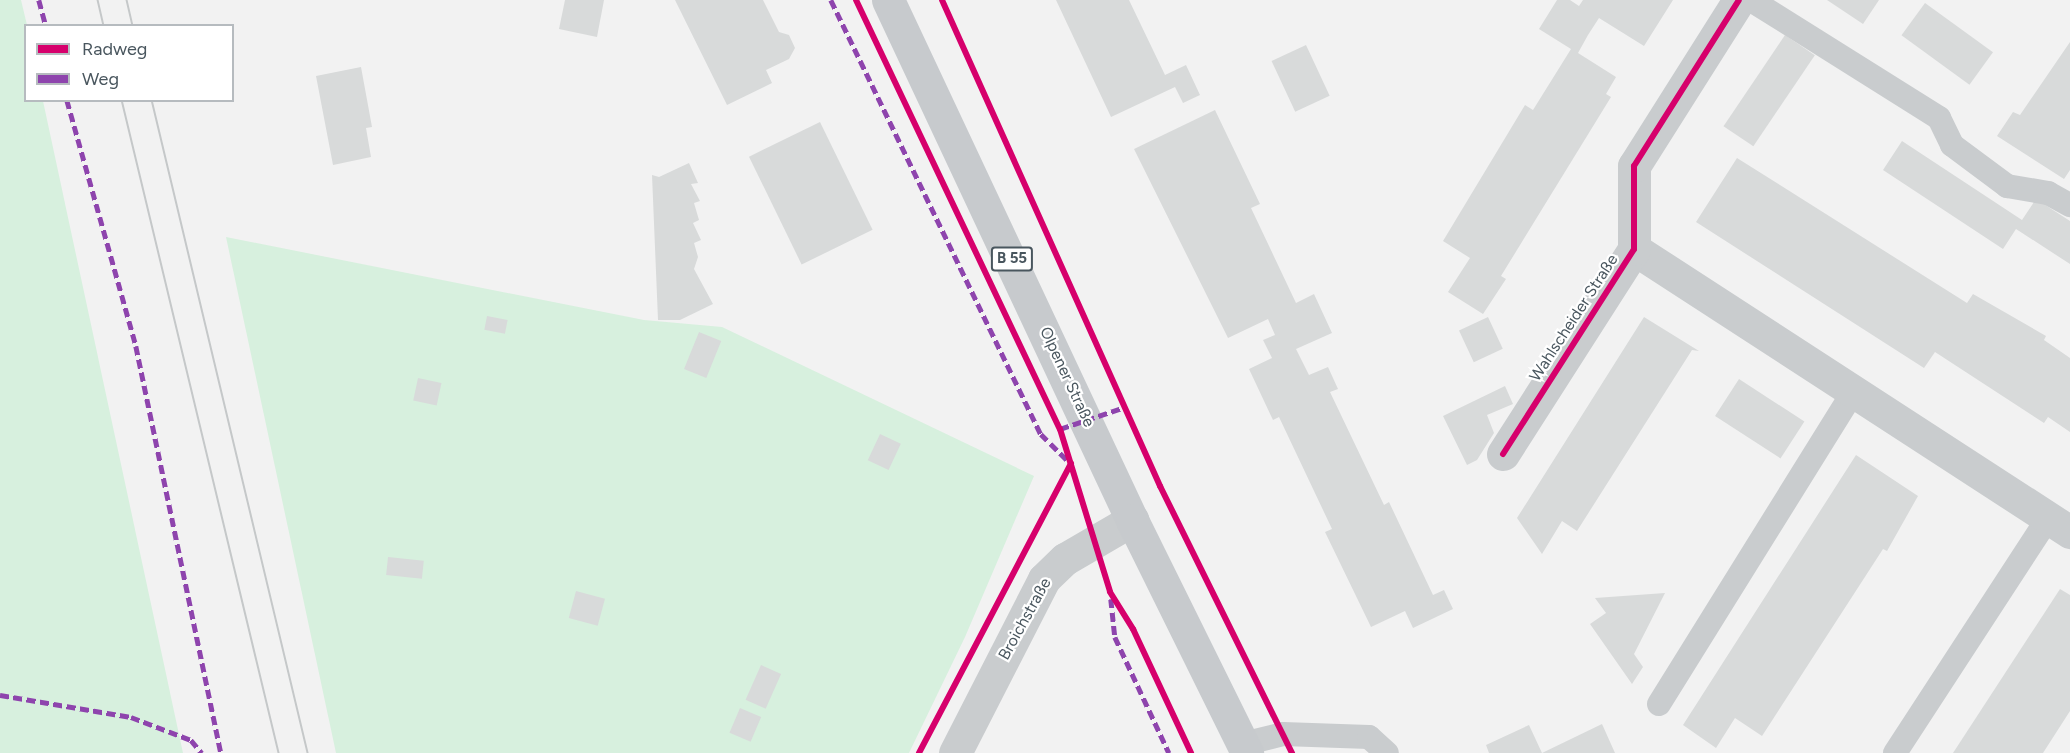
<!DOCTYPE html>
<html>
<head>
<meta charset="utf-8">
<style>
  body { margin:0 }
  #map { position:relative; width:2070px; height:753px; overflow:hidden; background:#f2f2f2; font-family:Figtree,sans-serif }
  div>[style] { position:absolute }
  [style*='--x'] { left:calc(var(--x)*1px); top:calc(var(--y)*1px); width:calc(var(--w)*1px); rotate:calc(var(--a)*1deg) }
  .green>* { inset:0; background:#d7f0de }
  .building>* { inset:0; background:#d8dada; transform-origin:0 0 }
  .service>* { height:24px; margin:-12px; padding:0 12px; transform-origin:12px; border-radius:12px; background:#c9ccce }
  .minor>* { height:33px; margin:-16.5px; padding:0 16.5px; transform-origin:16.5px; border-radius:16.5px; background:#c9ccce }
  .primary>* { height:33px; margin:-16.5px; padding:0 16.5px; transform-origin:16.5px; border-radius:16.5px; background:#c7cacd }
  .tram>* { height:1.5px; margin:-0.75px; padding:0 0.75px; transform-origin:0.75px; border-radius:0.75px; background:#c5c8c9 }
  .quiet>* { height:4.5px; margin-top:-2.25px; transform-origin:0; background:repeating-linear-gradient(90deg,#8e44ad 0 9px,transparent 0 13.5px) }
  .cycleway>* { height:6px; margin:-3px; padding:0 3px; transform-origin:3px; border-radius:3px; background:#d6006c }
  span { translate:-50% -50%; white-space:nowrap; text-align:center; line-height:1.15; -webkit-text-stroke:4.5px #fff; paint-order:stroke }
  .shield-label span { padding:2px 4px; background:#fff; border:2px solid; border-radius:4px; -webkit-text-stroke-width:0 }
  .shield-label { font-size:15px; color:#49565e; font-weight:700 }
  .street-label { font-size:16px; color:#49565e }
  .legend { position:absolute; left:24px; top:24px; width:210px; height:78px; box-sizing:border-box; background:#fff; border:2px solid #b6bbbf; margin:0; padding:8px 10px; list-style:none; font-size:18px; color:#49565e }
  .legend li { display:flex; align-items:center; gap:12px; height:30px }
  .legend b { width:30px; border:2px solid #b6bbbf }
</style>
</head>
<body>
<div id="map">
  <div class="green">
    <div style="clip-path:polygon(0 0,21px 0,27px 25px,26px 100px,43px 101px,183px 753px,0 753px)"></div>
    <div style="clip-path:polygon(226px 237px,644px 320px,722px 327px,1034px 476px,965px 637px,909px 753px,336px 753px)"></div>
  </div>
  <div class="building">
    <div style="clip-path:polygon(565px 0,604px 0,597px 37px,559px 29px)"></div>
    <div style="clip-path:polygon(675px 0,763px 0,779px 32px,789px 35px,795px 48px,789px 59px,766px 70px,772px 83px,727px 105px)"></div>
    <div style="clip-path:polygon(1056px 0,1129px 0,1165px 75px,1186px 65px,1200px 95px,1183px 103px,1175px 87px,1111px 117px)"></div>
    <div style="clip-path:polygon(1557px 0,1570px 0,1579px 6px,1583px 0,1673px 0,1644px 46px,1599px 18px,1588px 35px,1578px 53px,1616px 77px,1606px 94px,1611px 97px,1501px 276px,1506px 279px,1483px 314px,1448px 292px,1470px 258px,1443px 241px,1525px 105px,1533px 110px,1571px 49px,1539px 29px)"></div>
    <div style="clip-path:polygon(1827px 0,1879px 0,1863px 24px)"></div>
    <div style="left:1925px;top:3px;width:84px;height:40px;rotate:36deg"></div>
    <div style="left:1785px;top:35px;width:36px;height:110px;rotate:34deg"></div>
    <div style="clip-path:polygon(2070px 42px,2070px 170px,2064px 179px,1997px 136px,2013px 112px,2020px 115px)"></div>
    <div style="left:1306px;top:45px;width:56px;height:38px;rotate:65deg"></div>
    <div style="clip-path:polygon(361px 67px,372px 127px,366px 128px,371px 157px,333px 165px,316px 76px)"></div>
    <div style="clip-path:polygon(1215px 110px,1260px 204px,1251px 208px,1296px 303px,1314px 294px,1332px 333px,1296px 349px,1309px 375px,1328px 367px,1338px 389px,1330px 392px,1384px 505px,1389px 502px,1433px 595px,1444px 590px,1453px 609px,1413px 628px,1405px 611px,1371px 627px,1325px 532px,1332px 529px,1279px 417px,1273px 420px,1249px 369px,1272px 358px,1263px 340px,1275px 335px,1268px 319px,1228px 338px,1134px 149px)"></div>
    <div style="left:820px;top:122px;width:120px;height:79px;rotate:64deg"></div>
    <div style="clip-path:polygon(1902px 141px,2022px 220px,2036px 199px,2070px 221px,2070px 264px,2016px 229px,2003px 249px,1883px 170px)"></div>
    <div style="clip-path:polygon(1737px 158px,1967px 303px,1973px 294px,2046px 336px,2044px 340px,2070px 358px,2070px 432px,2048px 417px,2044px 423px,1935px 352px,1924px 368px,1696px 222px)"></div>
    <div style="clip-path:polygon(689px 163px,698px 183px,691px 184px,700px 201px,694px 203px,699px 220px,693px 223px,701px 240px,694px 243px,698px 257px,694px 269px,713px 304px,680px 320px,658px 320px,652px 175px,659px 177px)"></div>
    <div style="left:487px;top:316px;width:21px;height:14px;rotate:11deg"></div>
    <div style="left:1488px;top:317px;width:35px;height:32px;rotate:65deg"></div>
    <div style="clip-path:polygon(1644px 317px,1699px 351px,1692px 350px,1577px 531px,1562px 521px,1542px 554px,1517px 518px)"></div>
    <div style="left:699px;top:332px;width:24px;height:40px;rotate:22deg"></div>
    <div style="left:418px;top:378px;width:24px;height:23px;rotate:12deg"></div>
    <div style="left:1739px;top:379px;width:78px;height:44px;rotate:33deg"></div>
    <div style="clip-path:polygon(1505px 386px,1513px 404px,1487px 415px,1494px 433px,1477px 460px,1467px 465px,1443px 416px)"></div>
    <div style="left:880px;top:434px;width:23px;height:29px;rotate:25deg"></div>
    <div style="clip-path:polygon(1856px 455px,1918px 496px,1887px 551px,1883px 549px,1762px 736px,1735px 718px,1716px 748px,1683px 725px)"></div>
    <div style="left:388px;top:557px;width:36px;height:18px;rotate:6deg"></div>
    <div style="clip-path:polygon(2060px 589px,2070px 595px,2070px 711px,2043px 753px,1953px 753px)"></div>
    <div style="left:576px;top:591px;width:30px;height:28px;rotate:15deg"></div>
    <div style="clip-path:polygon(1665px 593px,1634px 654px,1643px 667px,1632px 684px,1590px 624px,1606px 613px,1595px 598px)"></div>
    <div style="left:761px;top:665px;width:22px;height:38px;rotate:24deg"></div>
    <div style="left:740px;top:708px;width:23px;height:27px;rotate:23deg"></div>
    <div style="clip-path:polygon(1602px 724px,1615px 753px,1489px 753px,1486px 745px,1529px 725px,1542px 753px)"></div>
  </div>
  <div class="service">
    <div style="--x:1751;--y:0;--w:222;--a:32.1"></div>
    <div style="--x:1939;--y:118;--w:30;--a:64"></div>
    <div style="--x:1952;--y:145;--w:69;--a:36.7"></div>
    <div style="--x:2007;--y:186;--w:42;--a:9.7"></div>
    <div style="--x:2048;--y:193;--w:25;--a:29"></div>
    <div style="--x:1659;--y:704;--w:367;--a:-58.1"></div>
    <div style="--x:1243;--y:744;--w:41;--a:-14"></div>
    <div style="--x:1283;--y:734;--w:86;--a:2"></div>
    <div style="--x:1369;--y:737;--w:24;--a:42"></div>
    <div style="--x:1895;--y:753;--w:280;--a:-56.9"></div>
  </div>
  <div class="minor">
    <div style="--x:1634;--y:249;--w:520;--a:32.99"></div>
    <div style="--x:1503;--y:454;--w:243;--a:-57.4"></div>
    <div style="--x:1634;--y:249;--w:83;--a:-90"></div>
    <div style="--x:1634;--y:166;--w:196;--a:-57.7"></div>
    <div style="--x:955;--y:753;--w:195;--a:-62.9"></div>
    <div style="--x:1044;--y:579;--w:29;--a:-44"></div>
    <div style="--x:1065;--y:559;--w:78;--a:-30.2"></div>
  </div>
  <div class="primary">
    <div style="--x:888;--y:0;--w:574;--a:64.86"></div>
    <div style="--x:1132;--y:520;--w:260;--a:63.7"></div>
  </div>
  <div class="tram">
    <div style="--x:98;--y:0;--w:27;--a:77"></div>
    <div style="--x:127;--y:0;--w:27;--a:77"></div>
    <div style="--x:122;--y:100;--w:672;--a:76.48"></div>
    <div style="--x:152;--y:100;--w:671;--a:76.56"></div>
  </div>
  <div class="quiet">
    <div style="--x:39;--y:0;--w:27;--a:75"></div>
    <div style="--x:831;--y:0;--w:482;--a:64.2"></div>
    <div style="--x:1041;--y:434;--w:37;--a:45"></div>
    <div style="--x:67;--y:100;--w:255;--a:74.3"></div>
    <div style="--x:136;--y:346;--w:416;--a:78.2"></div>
    <div style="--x:1060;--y:429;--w:69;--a:-18.7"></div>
    <div style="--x:1111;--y:599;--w:38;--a:84"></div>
    <div style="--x:1115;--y:637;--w:128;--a:65"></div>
    <div style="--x:0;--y:695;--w:133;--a:9.5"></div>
    <div style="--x:131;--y:717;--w:64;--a:21"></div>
    <div style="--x:191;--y:740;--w:17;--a:50"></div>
  </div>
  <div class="cycleway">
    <div style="--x:856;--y:0;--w:475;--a:64.6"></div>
    <div style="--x:1060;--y:429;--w:170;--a:72.9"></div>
    <div style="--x:1110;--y:592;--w:44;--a:58.1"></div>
    <div style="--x:1133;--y:629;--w:137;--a:64.9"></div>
    <div style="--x:942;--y:0;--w:533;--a:65.84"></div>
    <div style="--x:1160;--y:486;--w:298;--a:63.7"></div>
    <div style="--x:1503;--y:454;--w:243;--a:-57.4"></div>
    <div style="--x:1634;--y:249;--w:83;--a:-90"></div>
    <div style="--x:1634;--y:166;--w:196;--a:-57.7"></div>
    <div style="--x:919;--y:753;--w:327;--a:-62.3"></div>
  </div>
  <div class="shield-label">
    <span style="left:1012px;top:259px">B 55</span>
  </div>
  <div class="street-label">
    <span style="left:1574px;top:318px;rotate:-57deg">Wahlscheider Straße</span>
    <span style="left:1067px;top:377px;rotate:65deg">Olpener Straße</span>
    <span style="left:1025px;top:619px;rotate:-61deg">Broichstraße</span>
  </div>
  <ul class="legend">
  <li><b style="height:8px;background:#d6006c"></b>Radweg</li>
  <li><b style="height:8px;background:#8e44ad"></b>Weg</li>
  </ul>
</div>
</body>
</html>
